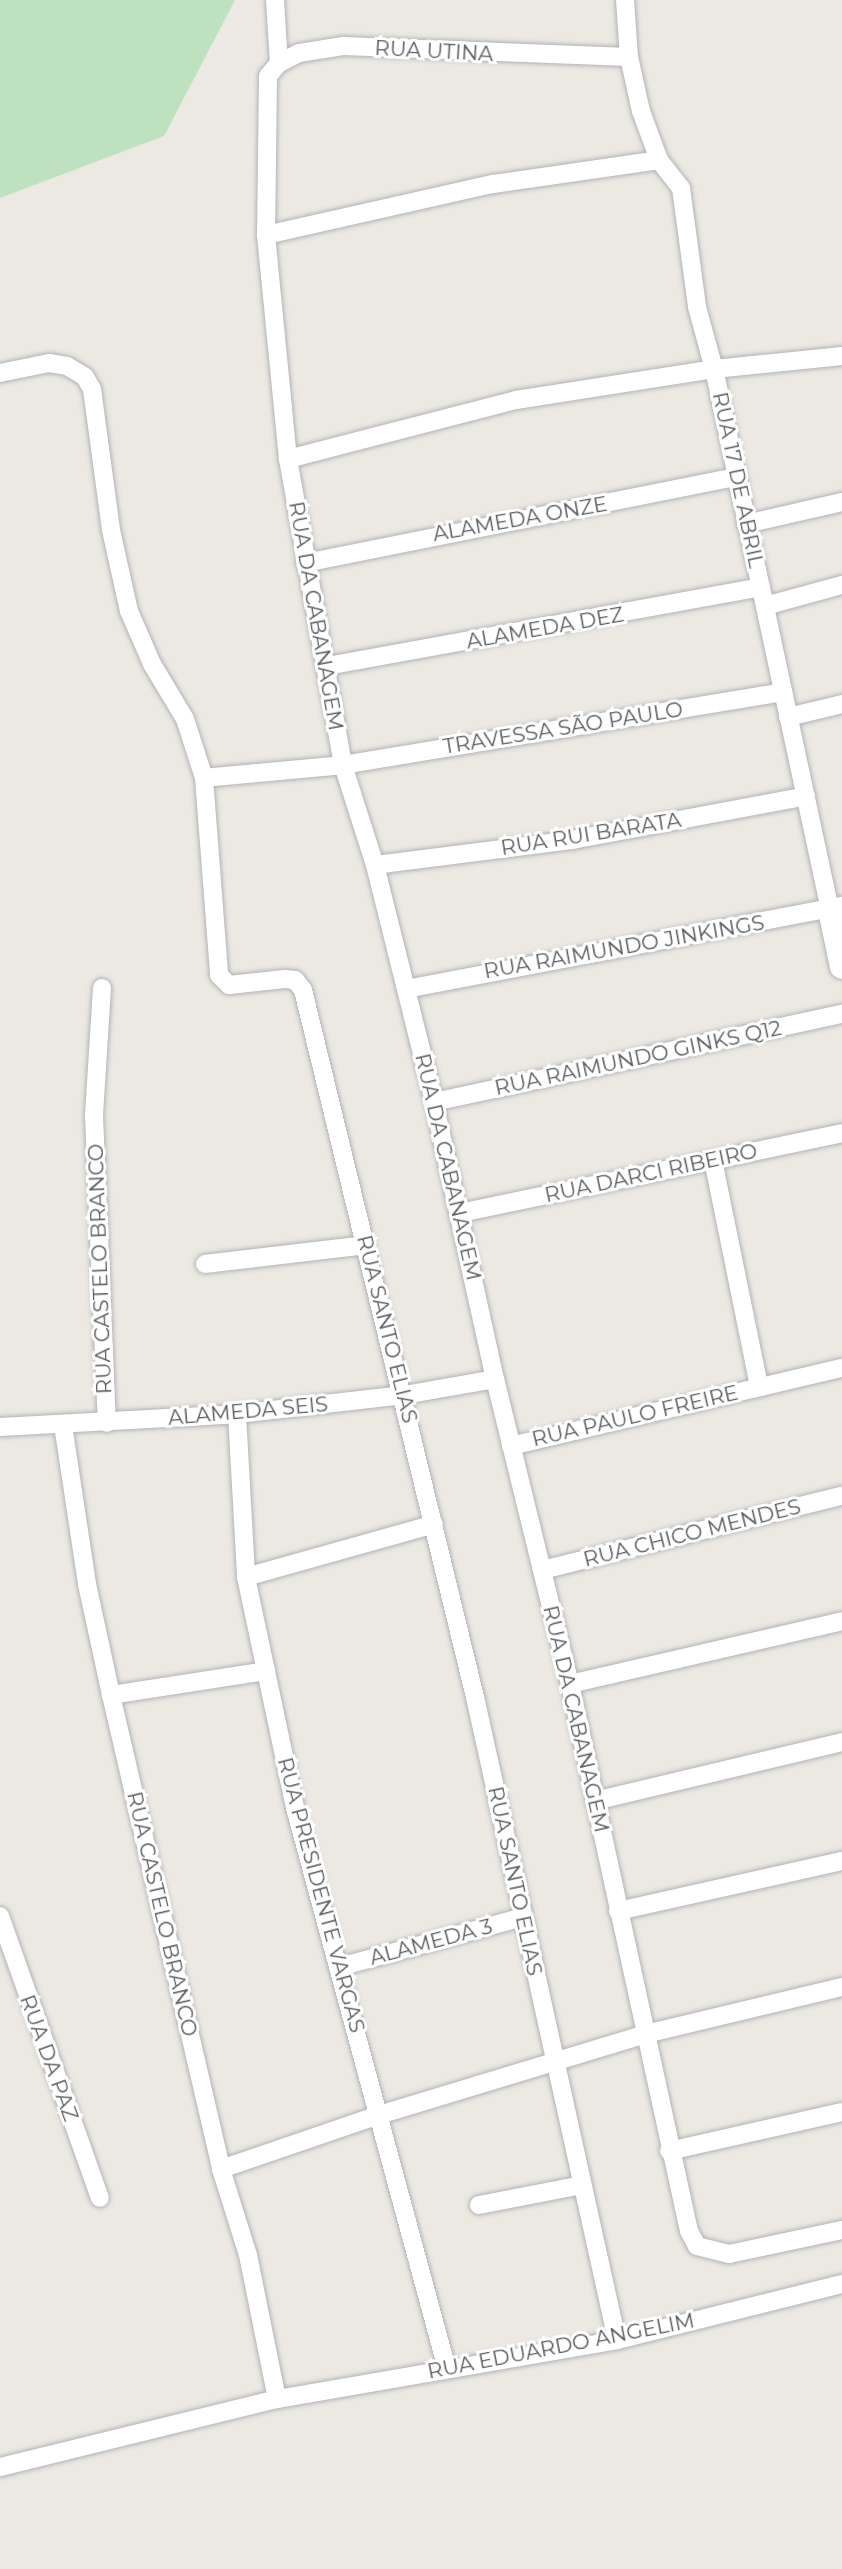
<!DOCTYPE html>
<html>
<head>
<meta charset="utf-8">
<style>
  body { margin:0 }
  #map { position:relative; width:842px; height:2569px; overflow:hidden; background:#ebe9e1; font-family:Montserrat,sans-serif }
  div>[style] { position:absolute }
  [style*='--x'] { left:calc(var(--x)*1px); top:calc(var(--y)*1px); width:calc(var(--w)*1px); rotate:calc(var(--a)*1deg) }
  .green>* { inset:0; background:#bee2c0 }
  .roads { filter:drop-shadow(0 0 2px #b1b3b8) drop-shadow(0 0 2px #b1b3b8) }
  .street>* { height:18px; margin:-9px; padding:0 9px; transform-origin:9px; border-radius:9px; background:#fff }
  .secondary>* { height:24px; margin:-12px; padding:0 12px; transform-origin:12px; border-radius:12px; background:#fff }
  span { translate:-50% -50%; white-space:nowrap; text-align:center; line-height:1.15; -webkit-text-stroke:6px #fff; paint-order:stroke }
  .street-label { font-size:21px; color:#595c61 }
</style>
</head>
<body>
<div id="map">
  <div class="green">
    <div style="clip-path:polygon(0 0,235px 0,164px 136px,0 198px)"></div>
  </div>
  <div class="roads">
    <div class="street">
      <div style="--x:275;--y:0;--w:63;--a:86.4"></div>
      <div style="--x:625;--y:0;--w:57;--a:86"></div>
      <div style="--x:629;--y:57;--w:55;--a:77.5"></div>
      <div style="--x:641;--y:111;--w:52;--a:69.8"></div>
      <div style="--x:659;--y:160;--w:36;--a:52"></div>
      <div style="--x:681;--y:188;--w:120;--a:82.3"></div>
      <div style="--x:697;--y:307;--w:64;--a:74.7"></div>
      <div style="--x:714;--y:369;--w:553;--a:77.9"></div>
      <div style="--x:629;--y:57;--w:286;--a:-177.8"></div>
      <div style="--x:343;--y:46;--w:45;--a:171"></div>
      <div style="--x:299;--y:53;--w:22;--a:153"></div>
      <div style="--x:279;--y:63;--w:17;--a:130"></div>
      <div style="--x:268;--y:76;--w:159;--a:90.7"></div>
      <div style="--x:266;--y:235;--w:225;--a:84.4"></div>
      <div style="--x:288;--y:459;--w:311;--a:79.8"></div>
      <div style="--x:343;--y:765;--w:105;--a:72.3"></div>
      <div style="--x:375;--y:865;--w:244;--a:76"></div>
      <div style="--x:434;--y:1102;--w:284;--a:77.6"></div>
      <div style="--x:495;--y:1379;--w:314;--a:76.2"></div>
      <div style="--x:570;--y:1684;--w:560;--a:77.73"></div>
      <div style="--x:689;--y:2231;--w:17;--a:62"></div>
      <div style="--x:697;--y:2246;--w:33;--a:14"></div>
      <div style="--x:729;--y:2254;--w:116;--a:-12"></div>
      <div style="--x:266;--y:235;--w:233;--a:-12.7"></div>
      <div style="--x:493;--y:184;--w:168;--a:-8.2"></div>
      <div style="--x:0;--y:373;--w:50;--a:-11.5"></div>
      <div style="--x:49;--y:363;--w:18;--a:9"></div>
      <div style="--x:67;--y:366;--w:21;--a:31"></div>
      <div style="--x:85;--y:377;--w:14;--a:60"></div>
      <div style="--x:92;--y:389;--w:142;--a:82.3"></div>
      <div style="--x:111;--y:530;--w:83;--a:77.5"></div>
      <div style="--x:129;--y:611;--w:58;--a:66.5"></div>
      <div style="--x:152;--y:664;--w:64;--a:59"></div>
      <div style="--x:185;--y:719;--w:62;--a:72.1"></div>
      <div style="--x:204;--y:778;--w:198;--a:85.6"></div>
      <div style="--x:219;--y:975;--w:14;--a:45"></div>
      <div style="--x:229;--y:985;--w:56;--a:-6.1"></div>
      <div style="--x:285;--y:979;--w:10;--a:6"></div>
      <div style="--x:295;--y:980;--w:13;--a:51"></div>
      <div style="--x:303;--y:990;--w:728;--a:76.33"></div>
      <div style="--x:475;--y:1697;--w:658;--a:77.55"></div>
      <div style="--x:288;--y:459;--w:236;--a:-14.5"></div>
      <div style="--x:516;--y:400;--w:200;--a:-8.9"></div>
      <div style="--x:714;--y:369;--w:129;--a:-5.8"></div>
      <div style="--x:746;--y:524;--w:98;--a:-12.9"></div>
      <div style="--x:305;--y:563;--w:439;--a:-11.3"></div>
      <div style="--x:765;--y:606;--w:80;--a:-15.3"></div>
      <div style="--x:327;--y:666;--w:441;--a:-10.3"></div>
      <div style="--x:788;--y:717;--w:56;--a:-13.5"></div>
      <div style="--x:204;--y:778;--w:140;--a:-5.3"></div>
      <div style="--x:343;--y:765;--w:446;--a:-9.4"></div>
      <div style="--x:375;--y:865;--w:199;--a:-7.2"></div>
      <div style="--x:572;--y:840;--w:238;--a:-10.6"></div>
      <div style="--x:102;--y:988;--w:128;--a:93.6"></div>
      <div style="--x:94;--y:1116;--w:307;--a:87.6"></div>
      <div style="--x:406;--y:989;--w:444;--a:-10.8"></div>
      <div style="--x:434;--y:1102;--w:417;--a:-12.2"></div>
      <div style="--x:713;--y:1160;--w:232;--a:78.5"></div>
      <div style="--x:460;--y:1213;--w:390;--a:-11.8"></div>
      <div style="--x:205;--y:1264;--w:162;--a:-6.7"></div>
      <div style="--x:237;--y:1414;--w:163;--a:86.8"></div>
      <div style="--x:246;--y:1577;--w:236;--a:78"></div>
      <div style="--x:295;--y:1808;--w:581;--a:74.84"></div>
      <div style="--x:63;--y:1425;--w:161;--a:81.4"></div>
      <div style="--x:87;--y:1584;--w:114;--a:77.8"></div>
      <div style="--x:111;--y:1695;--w:487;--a:76.9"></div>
      <div style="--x:221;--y:2169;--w:90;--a:72.6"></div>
      <div style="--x:248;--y:2255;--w:147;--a:78.6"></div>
      <div style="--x:0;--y:1427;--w:237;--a:-3.1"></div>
      <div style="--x:237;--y:1414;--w:168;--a:-6.5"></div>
      <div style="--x:404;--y:1395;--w:92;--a:-10"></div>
      <div style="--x:511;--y:1446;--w:340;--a:-13.3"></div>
      <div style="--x:542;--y:1570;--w:309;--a:-13.9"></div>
      <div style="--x:246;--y:1577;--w:195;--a:-15.7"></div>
      <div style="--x:570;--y:1684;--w:279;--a:-13"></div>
      <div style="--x:111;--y:1695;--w:157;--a:-8.8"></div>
      <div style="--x:595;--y:1801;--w:254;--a:-13.4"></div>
      <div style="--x:618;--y:1911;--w:230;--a:-12.6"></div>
      <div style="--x:0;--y:1916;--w:299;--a:70.5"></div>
      <div style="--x:339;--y:1967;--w:191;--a:-15.2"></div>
      <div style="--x:669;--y:2151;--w:177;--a:-12.7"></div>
      <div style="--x:221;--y:2169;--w:167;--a:-18.9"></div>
      <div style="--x:379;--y:2115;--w:279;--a:-16.9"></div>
      <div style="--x:646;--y:2034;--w:202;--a:-13.5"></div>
      <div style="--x:479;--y:2205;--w:105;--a:-11"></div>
      <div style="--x:0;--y:2467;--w:285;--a:-13.8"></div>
      <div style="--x:277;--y:2399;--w:345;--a:-9.8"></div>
      <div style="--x:617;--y:2340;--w:232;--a:-14"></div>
    </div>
    <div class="secondary">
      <div style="--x:830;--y:910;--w:58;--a:78.1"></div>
    </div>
  </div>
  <div class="street-label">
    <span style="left:434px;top:51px;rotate:3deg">RUA UTINA</span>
    <span style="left:738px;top:480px;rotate:78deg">RUA 17 DE ABRIL</span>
    <span style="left:520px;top:519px;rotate:-10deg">ALAMEDA ONZE</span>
    <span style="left:316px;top:616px;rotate:80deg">RUA DA CABANAGEM</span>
    <span style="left:545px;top:628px;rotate:-10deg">ALAMEDA DEZ</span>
    <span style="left:563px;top:728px;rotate:-9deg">TRAVESSA SÃO PAULO</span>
    <span style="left:591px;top:834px;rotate:-9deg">RUA RUI BARATA</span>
    <span style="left:624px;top:947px;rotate:-10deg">RUA RAIMUNDO JINKINGS</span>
    <span style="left:638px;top:1058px;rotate:-12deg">RUA RAIMUNDO GINKS Q12</span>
    <span style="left:448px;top:1167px;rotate:77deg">RUA DA CABANAGEM</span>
    <span style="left:651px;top:1173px;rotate:-12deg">RUA DARCI RIBEIRO</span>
    <span style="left:100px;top:1269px;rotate:-92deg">RUA CASTELO BRANCO</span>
    <span style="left:387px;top:1329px;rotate:76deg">RUA SANTO ELIAS</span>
    <span style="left:248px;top:1411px;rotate:-5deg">ALAMEDA SEIS</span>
    <span style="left:635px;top:1416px;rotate:-13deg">RUA PAULO FREIRE</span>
    <span style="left:692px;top:1533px;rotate:-14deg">RUA CHICO MENDES</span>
    <span style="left:576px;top:1719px;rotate:77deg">RUA DA CABANAGEM</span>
    <span style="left:515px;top:1881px;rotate:78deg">RUA SANTO ELIAS</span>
    <span style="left:321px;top:1895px;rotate:75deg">RUA PRESIDENTE VARGAS</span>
    <span style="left:162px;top:1914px;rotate:77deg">RUA CASTELO BRANCO</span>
    <span style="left:431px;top:1942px;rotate:-15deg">ALAMEDA 3</span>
    <span style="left:49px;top:2058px;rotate:70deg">RUA DA PAZ</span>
    <span style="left:561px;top:2346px;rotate:-11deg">RUA EDUARDO ANGELIM</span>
  </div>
</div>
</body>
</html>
